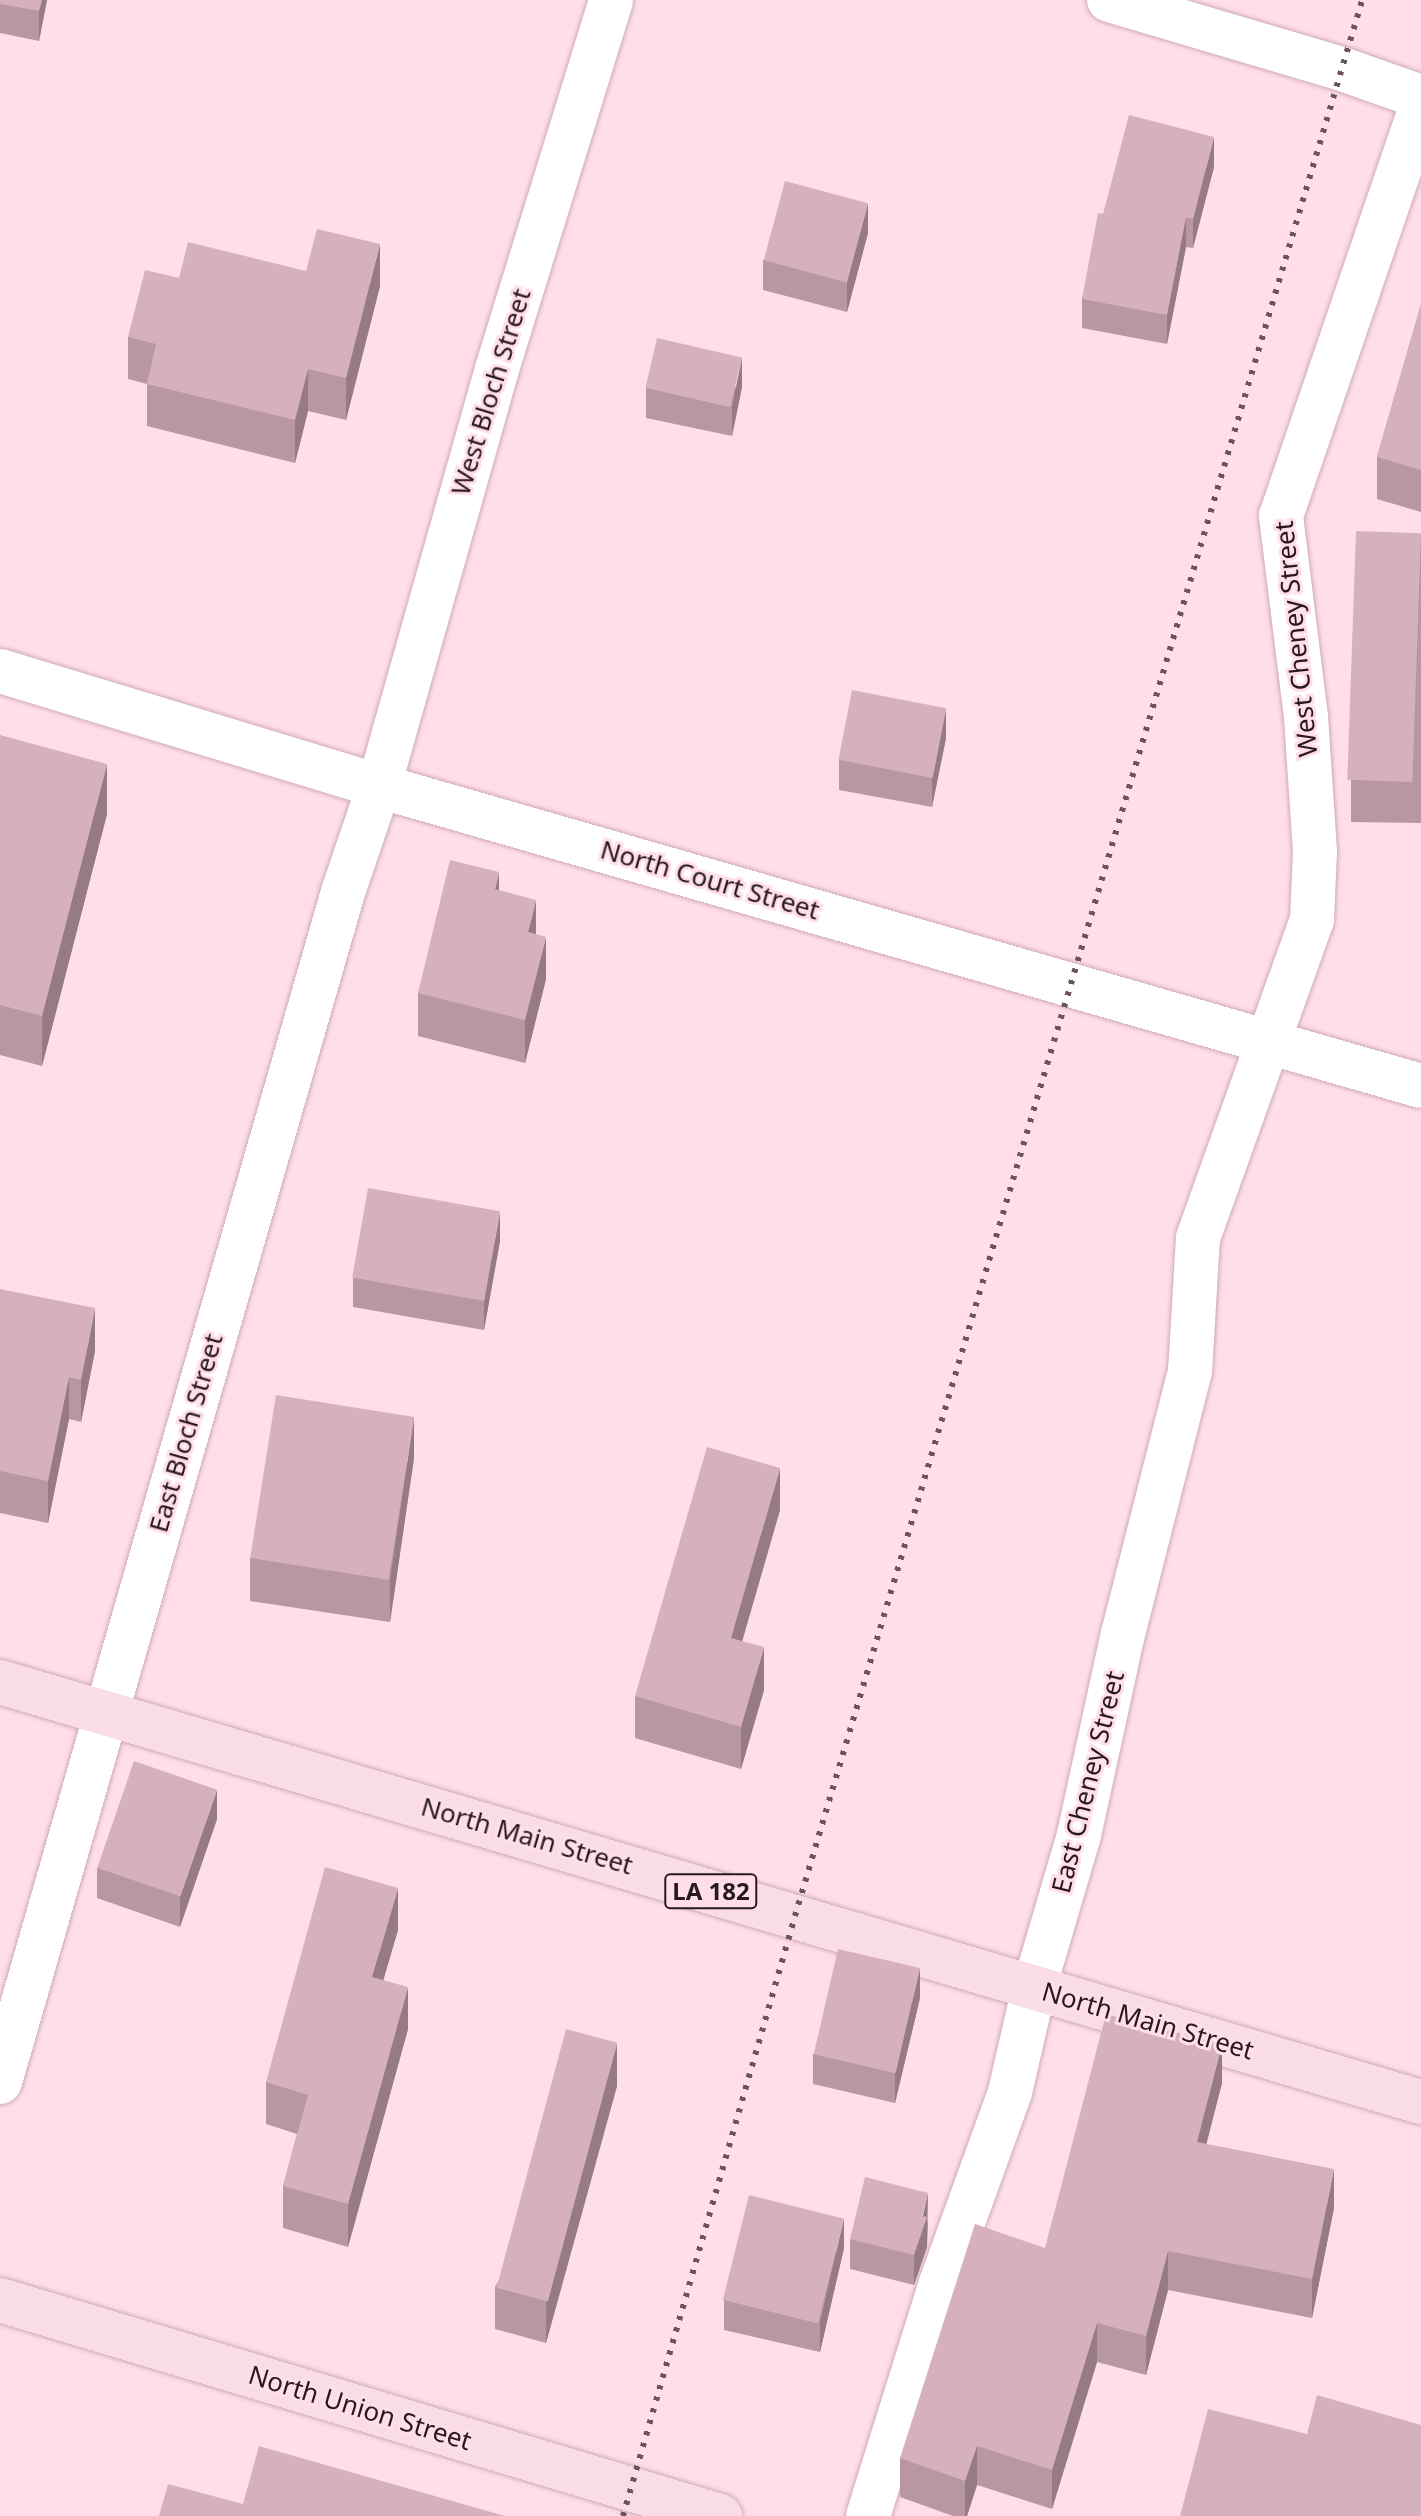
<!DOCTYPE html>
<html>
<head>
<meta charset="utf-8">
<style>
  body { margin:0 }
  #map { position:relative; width:1421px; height:2516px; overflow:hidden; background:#ffdeea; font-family:"Noto Sans",sans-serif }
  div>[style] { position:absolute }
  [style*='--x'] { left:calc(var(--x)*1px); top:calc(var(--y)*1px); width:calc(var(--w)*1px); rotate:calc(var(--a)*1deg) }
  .roads { filter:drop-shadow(0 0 2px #d0aab7) drop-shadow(0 0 2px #d0aab7) }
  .minor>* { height:44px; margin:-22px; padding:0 22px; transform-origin:22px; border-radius:22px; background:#fff }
  .primary>* { height:44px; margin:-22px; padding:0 22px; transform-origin:22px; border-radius:22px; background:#fadce7 }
  .rail>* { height:6px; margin-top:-3px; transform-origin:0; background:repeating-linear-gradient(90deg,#69555d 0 4px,transparent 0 12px) }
  .wall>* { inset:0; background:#b897a3 }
  .shaded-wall>* { inset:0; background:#967b85 }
  .building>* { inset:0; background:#d6b0be; transform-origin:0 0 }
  span { translate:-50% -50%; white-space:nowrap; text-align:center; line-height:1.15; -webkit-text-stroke:6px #ffdeea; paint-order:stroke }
  .shield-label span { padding:2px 6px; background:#ffdeea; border:2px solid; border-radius:6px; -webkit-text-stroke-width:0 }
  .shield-label { font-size:24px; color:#27191f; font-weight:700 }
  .street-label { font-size:26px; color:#27191f }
</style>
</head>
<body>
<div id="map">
  <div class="roads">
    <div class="minor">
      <div style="--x:1109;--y:0;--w:243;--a:16.5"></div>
      <div style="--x:1342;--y:69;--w:84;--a:19.5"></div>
      <div style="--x:0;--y:671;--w:396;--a:16.9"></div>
      <div style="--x:379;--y:786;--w:1084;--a:16.06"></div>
      <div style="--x:0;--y:2082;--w:1238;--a:-73.92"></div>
      <div style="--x:343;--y:892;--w:112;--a:-71.2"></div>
      <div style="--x:379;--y:786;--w:433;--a:-74.2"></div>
      <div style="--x:497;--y:369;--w:386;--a:-72.8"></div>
      <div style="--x:868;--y:2516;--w:244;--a:-72.6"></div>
      <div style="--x:941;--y:2283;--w:203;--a:-70.1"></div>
      <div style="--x:1010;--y:2092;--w:107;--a:-77"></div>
      <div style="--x:1034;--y:1988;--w:159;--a:-73.6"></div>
      <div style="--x:1079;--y:1835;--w:206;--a:-77.7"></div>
      <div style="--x:1123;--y:1634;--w:270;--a:-75.7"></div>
      <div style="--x:1190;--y:1372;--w:134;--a:-86.6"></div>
      <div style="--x:1198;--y:1238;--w:338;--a:-70.3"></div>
      <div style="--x:1312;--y:920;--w:68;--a:-87.5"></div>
      <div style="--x:1315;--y:852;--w:135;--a:-93.8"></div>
      <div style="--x:1306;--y:717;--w:203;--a:-97.1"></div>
      <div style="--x:1281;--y:516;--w:432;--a:-71.1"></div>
    </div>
    <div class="primary">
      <div style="--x:0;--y:1682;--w:1482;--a:16.47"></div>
      <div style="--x:0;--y:2300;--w:752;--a:16.7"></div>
    </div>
  </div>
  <div class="rail">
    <div style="--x:623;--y:2516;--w:624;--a:-74"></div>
    <div style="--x:795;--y:1916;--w:1998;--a:-73.51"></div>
  </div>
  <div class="wall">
    <div style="clip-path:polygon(0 0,47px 0,39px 41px,0 33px)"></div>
    <div style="clip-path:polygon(1214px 167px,1193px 248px,1186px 247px,1167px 344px,1082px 328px,1082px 299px,1103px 214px)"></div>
    <div style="clip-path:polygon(868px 233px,847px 312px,763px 290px,763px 260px)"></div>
    <div style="clip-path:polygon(306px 271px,380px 286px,346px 420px,308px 411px,295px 463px,147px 426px,147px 384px,128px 379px,128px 337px,179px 278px)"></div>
    <div style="clip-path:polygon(1421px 304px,1421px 512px,1377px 499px,1377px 457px)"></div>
    <div style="clip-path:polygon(742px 387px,732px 436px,646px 418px,646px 388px)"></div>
    <div style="clip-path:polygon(1421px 533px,1421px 823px,1351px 822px,1351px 780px)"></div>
    <div style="clip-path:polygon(0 735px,107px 814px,42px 1066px,0 1055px)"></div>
    <div style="clip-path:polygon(946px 738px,932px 807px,839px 790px,839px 760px)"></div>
    <div style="clip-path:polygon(499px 890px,536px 934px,546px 979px,525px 1063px,418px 1036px,418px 993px)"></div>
    <div style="clip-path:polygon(500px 1241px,484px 1330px,353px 1307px,353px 1278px)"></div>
    <div style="clip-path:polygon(0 1289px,95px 1351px,81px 1422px,69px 1419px,48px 1523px,0 1513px)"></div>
    <div style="clip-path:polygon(414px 1458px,390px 1622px,250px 1601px,250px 1558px)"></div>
    <div style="clip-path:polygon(780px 1510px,742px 1641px,764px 1690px,741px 1769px,635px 1738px,635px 1696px)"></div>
    <div style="clip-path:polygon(217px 1819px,180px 1927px,97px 1898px,97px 1868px)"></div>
    <div style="clip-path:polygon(398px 1930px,383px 1980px,408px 2029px,348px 2247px,283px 2228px,283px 2186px,297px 2134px,266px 2124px,266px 2082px)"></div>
    <div style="clip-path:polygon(920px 1998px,895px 2103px,813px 2084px,813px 2054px)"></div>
    <div style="clip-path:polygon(1222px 2083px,1206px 2144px,1334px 2208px,1312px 2318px,1168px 2290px,1146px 2375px,1097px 2362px,1052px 2509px,977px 2485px,967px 2516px,953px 2516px,900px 2497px,900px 2458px,1045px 2248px)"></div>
    <div style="clip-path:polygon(617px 2086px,546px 2343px,495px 2329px,495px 2287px)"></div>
    <div style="clip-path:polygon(928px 2222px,927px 2247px,914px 2285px,850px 2269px,850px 2239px)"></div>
    <div style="clip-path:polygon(844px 2248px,820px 2352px,724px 2330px,724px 2300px)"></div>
  </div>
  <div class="shaded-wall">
    <div style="clip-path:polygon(42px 0,47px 0,39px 41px,39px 11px)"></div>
    <div style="clip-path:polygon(1214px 137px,1214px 167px,1193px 248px,1193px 219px)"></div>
    <div style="clip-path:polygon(868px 203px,868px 233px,847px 312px,847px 282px)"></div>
    <div style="clip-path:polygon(1186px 217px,1186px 247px,1167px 344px,1167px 315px)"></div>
    <div style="clip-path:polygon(380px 244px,380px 286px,346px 420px,346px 378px)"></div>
    <div style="clip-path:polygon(742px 357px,742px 387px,732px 436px,732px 407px)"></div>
    <div style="clip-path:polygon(308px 369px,308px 411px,295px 463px,295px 420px)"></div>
    <div style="clip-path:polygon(946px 708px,946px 738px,932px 807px,932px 778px)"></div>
    <div style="clip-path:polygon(107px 764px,107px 814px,42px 1066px,42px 1016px)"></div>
    <div style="clip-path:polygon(499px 872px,499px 914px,495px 889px)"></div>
    <div style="clip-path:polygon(536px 900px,536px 942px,528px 932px)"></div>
    <div style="clip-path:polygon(546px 937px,546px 979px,525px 1063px,525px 1020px)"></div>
    <div style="clip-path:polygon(500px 1212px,500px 1241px,484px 1330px,484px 1301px)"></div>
    <div style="clip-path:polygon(95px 1308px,95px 1351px,81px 1422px,81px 1380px)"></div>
    <div style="clip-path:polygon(69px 1377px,69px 1419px,48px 1523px,48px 1481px)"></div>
    <div style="clip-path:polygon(414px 1416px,414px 1458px,390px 1622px,390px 1580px)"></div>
    <div style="clip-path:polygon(780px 1468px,780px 1510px,731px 1680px,731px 1638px)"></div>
    <div style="clip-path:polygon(764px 1647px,764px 1690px,741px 1769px,741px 1727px)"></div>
    <div style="clip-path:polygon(217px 1790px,217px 1819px,180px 1927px,180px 1897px)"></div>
    <div style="clip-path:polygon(398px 1888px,398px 1930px,372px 2019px,372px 1977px)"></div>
    <div style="clip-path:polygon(920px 1968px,920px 1998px,895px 2103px,895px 2074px)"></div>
    <div style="clip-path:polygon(408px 1987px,408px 2029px,348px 2247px,348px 2204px)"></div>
    <div style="clip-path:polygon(617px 2043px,617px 2086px,546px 2343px,546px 2301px)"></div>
    <div style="clip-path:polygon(1222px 2044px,1222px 2083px,1197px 2181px,1197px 2142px)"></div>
    <div style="clip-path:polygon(1334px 2169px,1334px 2208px,1312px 2318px,1312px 2279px)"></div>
    <div style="clip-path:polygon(928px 2193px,927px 2247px,914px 2285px,914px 2255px)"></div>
    <div style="clip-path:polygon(844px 2218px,844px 2248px,820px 2352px,820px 2322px)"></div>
    <div style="clip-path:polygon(1168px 2251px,1168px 2290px,1146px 2375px,1146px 2336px)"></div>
    <div style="clip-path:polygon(1097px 2323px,1097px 2362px,1052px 2509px,1052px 2470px)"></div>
    <div style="clip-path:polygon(977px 2446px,977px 2485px,967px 2516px,965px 2516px,965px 2481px)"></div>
  </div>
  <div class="building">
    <div style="clip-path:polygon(0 0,42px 0,39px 11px,0 4px)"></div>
    <div style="clip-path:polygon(1129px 115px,1214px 137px,1193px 219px,1186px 217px,1167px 315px,1082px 299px,1098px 213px,1103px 214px)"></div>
    <div style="left:785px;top:181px;width:86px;height:82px;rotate:15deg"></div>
    <div style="clip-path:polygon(317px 229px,380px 244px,346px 378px,308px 369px,295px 420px,147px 384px,156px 344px,128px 337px,145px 270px,179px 278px,188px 242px,306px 271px)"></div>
    <div style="clip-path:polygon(1421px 304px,1421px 470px,1377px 457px)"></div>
    <div style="left:657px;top:338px;width:87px;height:51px;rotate:13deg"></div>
    <div style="left:1356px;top:531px;width:65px;height:249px;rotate:2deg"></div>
    <div style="left:852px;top:690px;width:96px;height:71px;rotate:11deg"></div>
    <div style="clip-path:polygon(0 735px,107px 764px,42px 1016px,0 1005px)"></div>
    <div style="clip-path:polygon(450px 860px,499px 872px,495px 889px,536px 900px,528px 932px,546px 937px,525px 1020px,418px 993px)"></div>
    <div style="left:368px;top:1188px;width:134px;height:91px;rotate:10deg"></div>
    <div style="clip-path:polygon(0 1289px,95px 1308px,81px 1380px,69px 1377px,48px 1481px,0 1471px)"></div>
    <div style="left:276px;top:1395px;width:140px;height:165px;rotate:9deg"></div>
    <div style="clip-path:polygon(707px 1447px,780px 1468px,731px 1638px,764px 1647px,741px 1727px,635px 1696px)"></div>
    <div style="left:134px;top:1761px;width:88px;height:113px;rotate:19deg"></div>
    <div style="clip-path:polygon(325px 1867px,398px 1888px,372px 1977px,408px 1987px,348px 2204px,283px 2186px,308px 2095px,266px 2082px)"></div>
    <div style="left:838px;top:1949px;width:84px;height:108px;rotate:13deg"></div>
    <div style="clip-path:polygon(1106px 2014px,1222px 2044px,1197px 2142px,1334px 2169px,1312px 2279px,1168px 2251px,1146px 2336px,1097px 2323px,1052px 2470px,977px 2446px,965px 2481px,900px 2458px,975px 2224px,1045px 2248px)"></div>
    <div style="left:566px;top:2029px;width:53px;height:268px;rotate:15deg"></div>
    <div style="clip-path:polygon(865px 2177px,928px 2193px,922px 2216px,927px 2217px,914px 2255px,850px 2239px)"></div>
    <div style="left:749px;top:2195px;width:98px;height:108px;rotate:14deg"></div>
    <div style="clip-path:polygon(1317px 2395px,1421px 2425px,1421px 2516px,1180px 2516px,1208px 2409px,1307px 2434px)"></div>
    <div style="clip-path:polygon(259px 2446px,505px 2516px,159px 2516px,168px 2484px,243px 2504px)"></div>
  </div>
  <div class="shield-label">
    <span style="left:711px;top:1891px">LA 182</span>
  </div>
  <div class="street-label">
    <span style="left:491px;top:392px;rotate:-73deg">West Bloch Street</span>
    <span style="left:1296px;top:639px;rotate:-96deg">West Cheney Street</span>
    <span style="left:710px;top:880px;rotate:16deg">North Court Street</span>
    <span style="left:186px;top:1433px;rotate:-74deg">East Bloch Street</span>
    <span style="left:1088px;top:1782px;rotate:-76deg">East Cheney Street</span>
    <span style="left:527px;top:1836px;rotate:16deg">North Main Street</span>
    <span style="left:1148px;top:2021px;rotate:16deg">North Main Street</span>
    <span style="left:360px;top:2408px;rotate:17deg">North Union Street</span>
  </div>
</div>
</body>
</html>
